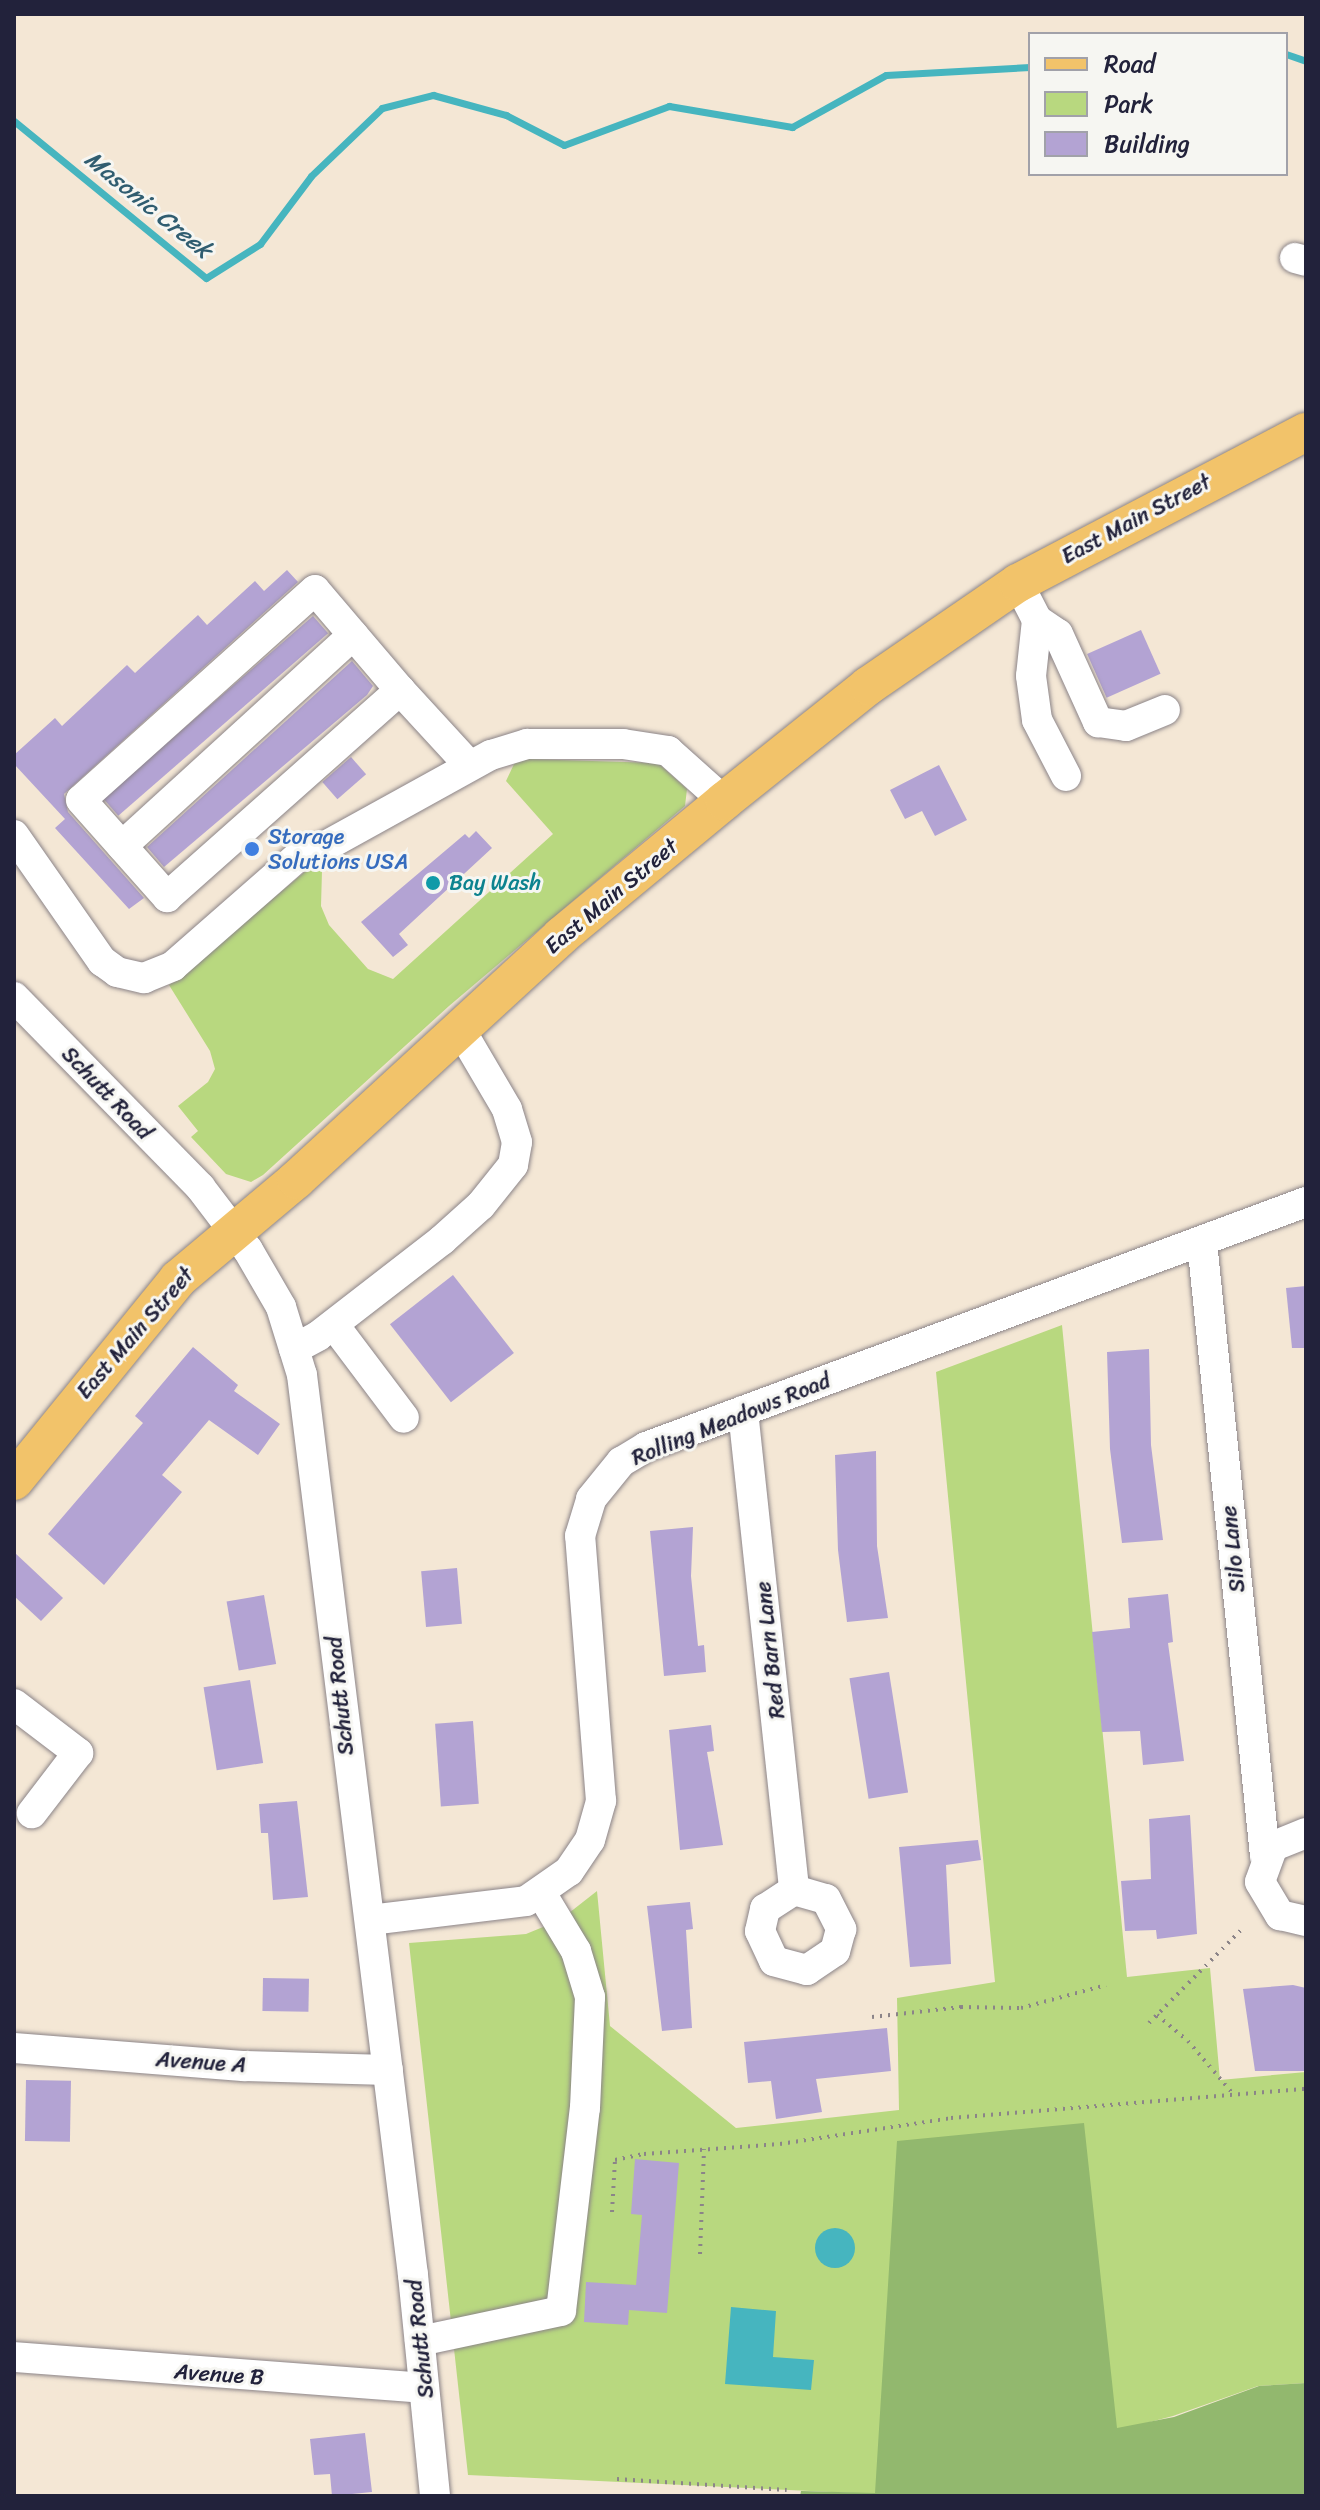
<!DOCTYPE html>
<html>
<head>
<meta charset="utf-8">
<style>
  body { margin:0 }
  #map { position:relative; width:1320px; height:2510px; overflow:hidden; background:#f4e7d5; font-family:Sriracha,sans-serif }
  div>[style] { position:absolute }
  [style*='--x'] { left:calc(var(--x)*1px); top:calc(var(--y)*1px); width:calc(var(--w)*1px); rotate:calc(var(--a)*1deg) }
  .green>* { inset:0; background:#b8d87f }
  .forest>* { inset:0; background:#92b86e }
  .water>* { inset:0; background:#46b5bf }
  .round { border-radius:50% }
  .stream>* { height:7px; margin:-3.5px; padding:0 3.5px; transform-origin:3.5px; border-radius:3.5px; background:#46b5bf }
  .building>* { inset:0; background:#b3a3d3; transform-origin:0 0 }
  .path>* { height:4px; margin-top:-2px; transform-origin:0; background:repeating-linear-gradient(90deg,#8b8488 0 2px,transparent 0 8px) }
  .roads { filter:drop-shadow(0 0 2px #8b8488) drop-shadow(0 0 2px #8b8488) }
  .minor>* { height:30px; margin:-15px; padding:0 15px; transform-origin:15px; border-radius:15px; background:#fff }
  .major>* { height:38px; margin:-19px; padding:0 19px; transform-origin:19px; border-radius:19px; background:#f2c36a }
  .dots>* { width:22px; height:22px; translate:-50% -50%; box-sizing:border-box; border:4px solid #f6f6f2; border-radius:50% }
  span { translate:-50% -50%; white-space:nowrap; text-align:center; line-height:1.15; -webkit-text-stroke:6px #f6f6f2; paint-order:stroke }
  .street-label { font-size:22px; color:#22223b }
  .shop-label { font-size:22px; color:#366cbe }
  .left { translate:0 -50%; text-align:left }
  .culture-label { font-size:22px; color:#0d838f }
  .water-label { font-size:24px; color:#305d70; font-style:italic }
  .frame { position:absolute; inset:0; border:16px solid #22223b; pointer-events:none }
  .legend { position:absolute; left:1028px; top:32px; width:260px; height:144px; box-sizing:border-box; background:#f6f6f2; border:2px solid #a1a1a9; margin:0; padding:10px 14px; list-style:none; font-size:24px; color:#22223b }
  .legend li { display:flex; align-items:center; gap:16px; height:40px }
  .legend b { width:40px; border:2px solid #a1a1a9 }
</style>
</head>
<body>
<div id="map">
  <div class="green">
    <div style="clip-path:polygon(526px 759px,658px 763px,687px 789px,685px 806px,449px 1006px,263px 1175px,251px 1182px,226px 1174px,191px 1137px,198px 1131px,178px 1106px,208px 1082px,215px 1069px,210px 1051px,169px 985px,313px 865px,322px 871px,321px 906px,329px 925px,368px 969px,393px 979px,553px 834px,506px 781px,515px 762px)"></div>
    <div style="clip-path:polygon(1062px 1325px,1127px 1977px,1210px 1968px,1220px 2080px,1306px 2072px,1306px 2383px,1258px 2386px,1173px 2416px,875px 2494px,468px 2475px,409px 1943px,526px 1934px,560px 1920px,597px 1891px,610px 2026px,736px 2128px,899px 2110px,897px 1998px,995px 1982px,936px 1372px)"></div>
  </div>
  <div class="forest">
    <div style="clip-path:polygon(1084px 2123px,1117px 2428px,1174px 2417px,1259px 2386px,1306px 2383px,1306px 2496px,800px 2496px,801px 2491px,875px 2493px,897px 2141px)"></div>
  </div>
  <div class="water">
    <div class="round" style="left:815px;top:2228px;width:40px;height:40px"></div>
    <div style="clip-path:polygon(731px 2307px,776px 2311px,773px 2357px,814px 2360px,811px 2390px,725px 2384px)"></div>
  </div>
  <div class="stream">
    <div style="--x:1286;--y:54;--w:21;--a:19"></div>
    <div style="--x:14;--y:121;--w:248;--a:39.3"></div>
    <div style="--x:206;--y:278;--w:64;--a:-32.2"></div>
    <div style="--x:260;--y:244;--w:85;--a:-53.1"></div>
    <div style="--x:311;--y:176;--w:98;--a:-43.8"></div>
    <div style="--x:382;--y:108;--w:53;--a:-14.3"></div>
    <div style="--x:433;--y:95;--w:76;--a:15.3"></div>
    <div style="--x:506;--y:115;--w:65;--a:27.3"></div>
    <div style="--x:564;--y:145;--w:112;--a:-20.4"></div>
    <div style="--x:669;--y:106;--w:125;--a:9.7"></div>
    <div style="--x:792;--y:127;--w:107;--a:-29"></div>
    <div style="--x:886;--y:75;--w:144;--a:-3.2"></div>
  </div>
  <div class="building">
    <div style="clip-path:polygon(287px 570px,298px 582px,64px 794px,68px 812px,144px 898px,129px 909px,55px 828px,65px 819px,14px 764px,14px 755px,55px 718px,62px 726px,127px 665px,135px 673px,198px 615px,207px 625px,255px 581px,264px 591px)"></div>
    <div style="left:313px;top:616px;width:23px;height:278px;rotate:49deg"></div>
    <div style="left:1141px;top:630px;width:48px;height:59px;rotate:66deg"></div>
    <div style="clip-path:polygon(352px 661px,373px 686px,367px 695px,164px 867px,147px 847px)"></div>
    <div style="left:351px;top:757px;width:23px;height:38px;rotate:49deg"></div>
    <div style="clip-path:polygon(939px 765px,967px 820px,935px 836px,922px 811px,905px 819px,890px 790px)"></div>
    <div style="clip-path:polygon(476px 831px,492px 848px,399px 934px,408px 945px,393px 957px,361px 922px,465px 834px,469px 838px)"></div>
    <div style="left:453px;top:1275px;width:99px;height:80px;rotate:52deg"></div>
    <div style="clip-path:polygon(1306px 1286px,1306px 1348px,1292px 1348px,1286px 1288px)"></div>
    <div style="clip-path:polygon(193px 1347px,238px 1385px,234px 1391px,280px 1424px,258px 1455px,209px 1420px,162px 1475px,182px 1492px,104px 1585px,48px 1534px,143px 1423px,135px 1416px)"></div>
    <div style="clip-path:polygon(1149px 1349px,1151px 1445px,1163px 1540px,1122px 1543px,1110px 1449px,1107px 1352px)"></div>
    <div style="clip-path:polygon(876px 1451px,877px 1546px,888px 1618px,847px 1622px,838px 1550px,835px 1455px)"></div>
    <div style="clip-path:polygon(693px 1527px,691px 1576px,698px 1646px,704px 1645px,706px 1672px,664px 1676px,650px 1531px)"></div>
    <div style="clip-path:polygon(14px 1552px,63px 1598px,41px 1621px,14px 1596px)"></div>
    <div style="left:457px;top:1568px;width:56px;height:36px;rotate:85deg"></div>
    <div style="clip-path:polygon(1168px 1594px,1173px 1642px,1168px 1643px,1184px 1761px,1143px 1765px,1140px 1731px,1102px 1732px,1092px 1632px,1130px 1628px,1128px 1598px)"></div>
    <div style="left:264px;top:1595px;width:70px;height:38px;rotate:80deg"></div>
    <div style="left:889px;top:1672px;width:122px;height:40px;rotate:81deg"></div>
    <div style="left:250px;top:1680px;width:84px;height:47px;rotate:81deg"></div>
    <div style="left:473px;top:1721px;width:83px;height:38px;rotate:86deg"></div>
    <div style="clip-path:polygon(711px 1725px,714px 1751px,707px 1752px,723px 1845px,680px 1850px,669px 1730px)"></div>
    <div style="clip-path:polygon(297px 1801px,308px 1897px,273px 1900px,268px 1833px,261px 1833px,259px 1804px)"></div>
    <div style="clip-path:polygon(1190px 1815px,1197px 1934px,1157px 1939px,1156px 1930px,1125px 1931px,1121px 1881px,1151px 1879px,1149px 1819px)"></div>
    <div style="clip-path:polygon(978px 1840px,981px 1860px,946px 1865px,951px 1964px,910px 1967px,899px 1847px)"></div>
    <div style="clip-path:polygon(690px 1902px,693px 1929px,686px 1930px,692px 2028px,662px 2031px,647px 1906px)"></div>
    <div style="left:263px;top:1978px;width:46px;height:33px;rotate:1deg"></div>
    <div style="clip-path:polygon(1293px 1985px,1306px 1988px,1306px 2071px,1255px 2071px,1243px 1989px)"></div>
    <div style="clip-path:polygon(887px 2028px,891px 2071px,816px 2079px,822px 2112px,776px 2119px,771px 2081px,748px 2083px,744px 2042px)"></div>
    <div style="left:26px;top:2080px;width:45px;height:61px;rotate:1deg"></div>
    <div style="clip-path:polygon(635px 2159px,679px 2163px,667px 2313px,629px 2310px,628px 2325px,584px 2322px,586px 2282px,636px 2285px,642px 2215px,631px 2214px)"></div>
    <div style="clip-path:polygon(365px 2433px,372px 2492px,332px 2496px,330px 2474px,314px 2475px,310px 2439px)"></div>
  </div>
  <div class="path">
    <div style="--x:1157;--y:2015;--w:40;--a:40"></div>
    <div style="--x:1188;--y:2041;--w:71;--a:49.6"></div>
    <div style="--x:872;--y:2017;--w:90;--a:-6.4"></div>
    <div style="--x:961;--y:2007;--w:60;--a:1"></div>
    <div style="--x:1021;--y:2008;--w:88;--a:-15.1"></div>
    <div style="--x:1149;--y:2023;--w:131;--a:-45.3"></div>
    <div style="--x:612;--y:2212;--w:52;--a:-86.7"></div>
    <div style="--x:615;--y:2160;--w:30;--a:-12"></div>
    <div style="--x:644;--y:2154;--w:136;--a:-4.2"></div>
    <div style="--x:780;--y:2144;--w:173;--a:-8.6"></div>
    <div style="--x:951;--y:2118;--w:356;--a:-4.7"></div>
    <div style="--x:700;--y:2254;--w:105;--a:-87.8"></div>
    <div style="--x:617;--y:2479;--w:170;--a:3.7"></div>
  </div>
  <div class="roads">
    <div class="minor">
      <div style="--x:1295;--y:258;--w:11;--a:15"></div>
      <div style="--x:1018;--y:583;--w:42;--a:62.8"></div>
      <div style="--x:1037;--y:620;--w:56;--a:96.1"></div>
      <div style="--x:1031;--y:676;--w:44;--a:82.2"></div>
      <div style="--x:1037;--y:720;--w:63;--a:62.6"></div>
      <div style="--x:1037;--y:620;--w:25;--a:34"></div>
      <div style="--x:1058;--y:634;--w:97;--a:65.6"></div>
      <div style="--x:1098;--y:722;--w:28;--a:8"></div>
      <div style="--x:1126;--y:726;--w:42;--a:-22.3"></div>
      <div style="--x:400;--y:690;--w:131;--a:-130.4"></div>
      <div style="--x:315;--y:590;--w:314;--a:138.1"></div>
      <div style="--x:81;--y:800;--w:130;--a:48.4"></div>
      <div style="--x:167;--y:897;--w:312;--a:-41.6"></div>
      <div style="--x:400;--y:690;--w:102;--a:47.4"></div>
      <div style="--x:14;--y:835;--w:154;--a:55.1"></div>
      <div style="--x:102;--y:961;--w:19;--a:36"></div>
      <div style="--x:117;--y:972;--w:28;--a:13"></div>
      <div style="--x:144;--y:978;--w:31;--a:-22"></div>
      <div style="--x:173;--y:966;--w:170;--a:-41.2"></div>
      <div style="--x:301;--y:854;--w:24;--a:-17"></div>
      <div style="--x:324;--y:847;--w:191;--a:-28.9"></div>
      <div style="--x:491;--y:755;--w:38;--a:-17"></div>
      <div style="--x:527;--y:744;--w:96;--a:0"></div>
      <div style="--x:623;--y:744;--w:46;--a:8.8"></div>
      <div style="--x:668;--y:751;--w:75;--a:41.8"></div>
      <div style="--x:122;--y:846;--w:313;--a:-42.4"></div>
      <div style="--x:14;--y:997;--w:266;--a:45.6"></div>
      <div style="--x:200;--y:1187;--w:79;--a:52.7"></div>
      <div style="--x:248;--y:1250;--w:66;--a:59.9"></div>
      <div style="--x:281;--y:1307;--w:71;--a:72.8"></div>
      <div style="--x:302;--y:1375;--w:907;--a:82.97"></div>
      <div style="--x:413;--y:2275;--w:222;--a:84.3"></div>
      <div style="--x:1202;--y:1242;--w:617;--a:84.14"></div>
      <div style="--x:334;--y:1325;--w:116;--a:53"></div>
      <div style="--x:294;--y:1349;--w:27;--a:-28"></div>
      <div style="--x:318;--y:1336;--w:157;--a:-37.7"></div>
      <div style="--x:442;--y:1240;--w:52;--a:-41.9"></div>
      <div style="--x:481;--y:1205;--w:51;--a:-51.3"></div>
      <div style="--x:513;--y:1165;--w:23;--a:-80"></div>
      <div style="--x:517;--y:1142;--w:34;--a:-107"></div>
      <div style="--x:507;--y:1109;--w:93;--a:-120.4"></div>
      <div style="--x:743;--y:1411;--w:482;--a:83.9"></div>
      <div style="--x:794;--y:1890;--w:33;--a:16"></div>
      <div style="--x:826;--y:1899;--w:34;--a:63"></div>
      <div style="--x:841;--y:1929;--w:23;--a:105"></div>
      <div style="--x:835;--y:1951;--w:34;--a:146"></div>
      <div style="--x:807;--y:1970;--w:34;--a:-165"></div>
      <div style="--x:774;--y:1961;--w:33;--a:-115"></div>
      <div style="--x:760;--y:1931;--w:23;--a:-77"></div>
      <div style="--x:765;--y:1909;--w:35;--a:-33"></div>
      <div style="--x:14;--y:1704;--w:81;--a:37.4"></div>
      <div style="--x:78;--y:1753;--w:76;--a:127.5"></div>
      <div style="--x:1306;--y:1833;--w:35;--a:158"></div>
      <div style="--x:1273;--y:1846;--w:38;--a:110"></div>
      <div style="--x:1260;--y:1882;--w:39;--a:59"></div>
      <div style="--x:1280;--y:1915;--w:27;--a:13"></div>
      <div style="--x:370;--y:1920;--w:157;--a:-6.9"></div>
      <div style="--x:526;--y:1901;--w:52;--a:-34.9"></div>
      <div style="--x:569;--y:1871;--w:37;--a:-56"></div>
      <div style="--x:590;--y:1840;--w:41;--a:-74.2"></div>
      <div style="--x:601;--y:1801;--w:266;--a:-94.5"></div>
      <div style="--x:580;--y:1536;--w:39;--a:-73"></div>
      <div style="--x:591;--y:1499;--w:48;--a:-51"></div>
      <div style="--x:621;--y:1462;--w:29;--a:-31"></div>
      <div style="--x:646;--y:1447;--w:704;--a:-20.37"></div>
      <div style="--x:14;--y:2048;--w:232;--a:4.5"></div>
      <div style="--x:245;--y:2066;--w:143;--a:1.6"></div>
      <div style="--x:420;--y:2341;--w:144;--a:-12"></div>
      <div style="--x:561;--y:2311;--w:204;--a:-83.3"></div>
      <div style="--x:585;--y:2108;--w:111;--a:-87.4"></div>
      <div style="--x:590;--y:1997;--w:48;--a:-106.9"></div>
      <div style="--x:576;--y:1951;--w:68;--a:-121.1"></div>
      <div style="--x:14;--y:2357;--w:411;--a:4.3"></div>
    </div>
    <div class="major">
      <div style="--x:14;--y:1481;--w:260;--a:-50.9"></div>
      <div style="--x:178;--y:1279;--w:154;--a:-40"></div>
      <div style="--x:296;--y:1180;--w:360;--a:-42.6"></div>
      <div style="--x:561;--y:936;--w:212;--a:-39.6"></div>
      <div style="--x:724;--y:801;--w:184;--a:-38.6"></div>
      <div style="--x:868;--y:686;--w:182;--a:-34.5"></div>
      <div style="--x:1018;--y:583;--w:325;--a:-27.7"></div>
    </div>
  </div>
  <div class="dots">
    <div style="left:252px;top:849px;background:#3f7fe0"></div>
    <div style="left:433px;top:883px;background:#0f9aa8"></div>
  </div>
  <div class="street-label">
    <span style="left:1136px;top:519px;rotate:-28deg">East Main Street</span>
    <span style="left:611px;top:896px;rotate:-40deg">East Main Street</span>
    <span style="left:107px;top:1093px;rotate:46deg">Schutt Road</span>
    <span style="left:135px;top:1333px;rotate:-49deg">East Main Street</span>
    <span style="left:731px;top:1419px;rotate:-22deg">Rolling Meadows Road</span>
    <span style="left:1233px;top:1549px;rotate:-96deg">Silo Lane</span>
    <span style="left:770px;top:1650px;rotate:-96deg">Red Barn Lane</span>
    <span style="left:340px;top:1696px;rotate:-96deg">Schutt Road</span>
    <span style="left:201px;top:2062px;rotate:4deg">Avenue A</span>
    <span style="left:420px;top:2339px;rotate:-96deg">Schutt Road</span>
    <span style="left:219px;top:2374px;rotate:4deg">Avenue B</span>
  </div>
  <div class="shop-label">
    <span class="left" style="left:268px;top:849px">Storage<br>Solutions USA</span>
  </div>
  <div class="culture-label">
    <span class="left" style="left:449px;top:883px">Bay Wash</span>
  </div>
  <div class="water-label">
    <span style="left:148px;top:205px;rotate:39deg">Masonic Creek</span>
  </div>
  <div class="frame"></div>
  <ul class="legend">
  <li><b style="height:10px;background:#f2c36a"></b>Road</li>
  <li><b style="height:22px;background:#b8d87f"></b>Park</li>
  <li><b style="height:22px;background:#b3a3d3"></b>Building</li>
  </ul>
</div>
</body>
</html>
